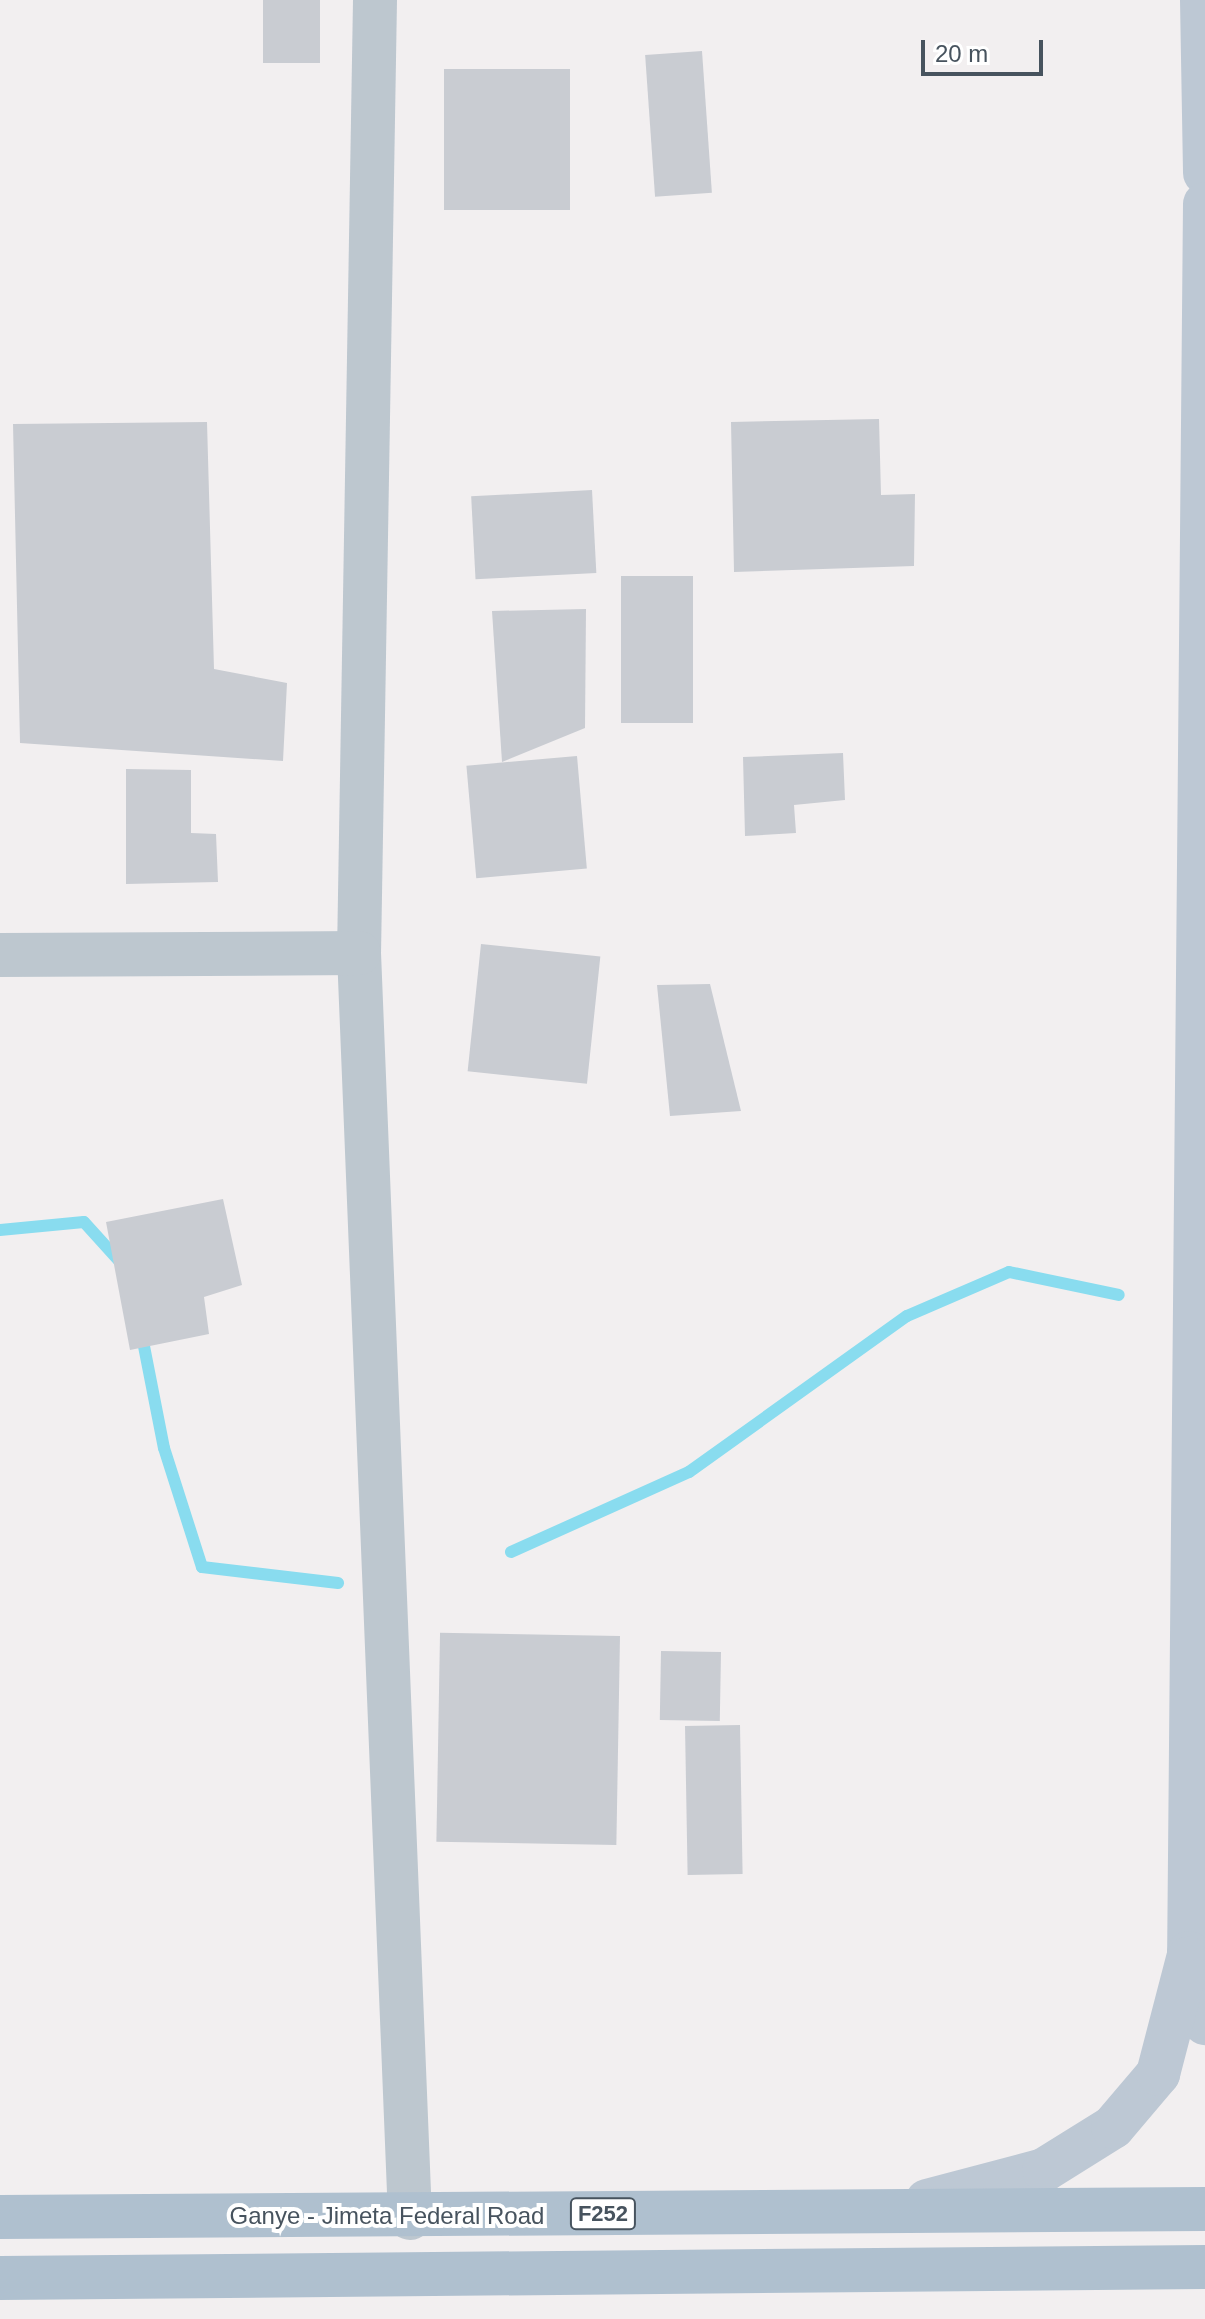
<!DOCTYPE html>
<html>
<head>
<meta charset="utf-8">
<style>
  body { margin:0 }
  #map { position:relative; width:1205px; height:2319px; overflow:hidden; background:#f2eff0; font-family:Arial,sans-serif }
  div>[style] { position:absolute }
  [style*='--x'] { left:calc(var(--x)*1px); top:calc(var(--y)*1px); width:calc(var(--w)*1px); rotate:calc(var(--a)*1deg) }
  .stream>* { height:12px; margin:-6px; padding:0 6px; transform-origin:6px; border-radius:6px; background:#89dcef }
  .building>* { inset:0; background:#c9ccd2; transform-origin:0 0 }
  .street>* { height:44px; margin:-22px; padding:0 22px; transform-origin:22px; border-radius:22px; background:#bdc7cf }
  .secondary>* { height:44px; margin:-22px; padding:0 22px; transform-origin:22px; border-radius:22px; background:#bdc8d4 }
  .primary>* { height:44px; margin:-22px; padding:0 22px; transform-origin:22px; border-radius:22px; background:#afc0cf }
  span { translate:-50% -50%; white-space:nowrap; text-align:center; line-height:1.15; -webkit-text-stroke:8px #fff; paint-order:stroke }
  .shield-label span { padding:2px 6px; background:#fff; border:2px solid; border-radius:6px; -webkit-text-stroke-width:0 }
  .shield-label { font-size:22px; color:#47535e; font-weight:700 }
  .street-label { font-size:24px; color:#47535e }
  .scale { position:absolute; left:921px; top:40px; width:122px; height:36px; box-sizing:border-box; border:4px solid #47535e; border-top:0; padding-left:10px; font-size:24px; line-height:28px; white-space:nowrap; color:#47535e; -webkit-text-stroke:6px #fff; paint-order:stroke }
</style>
</head>
<body>
<div id="map">
  <div class="stream">
    <div style="--x:0;--y:1230;--w:84;--a:-5.4"></div>
    <div style="--x:84;--y:1222;--w:57;--a:47.9"></div>
    <div style="--x:141;--y:1331;--w:119;--a:78.9"></div>
    <div style="--x:164;--y:1448;--w:125;--a:72.3"></div>
    <div style="--x:202;--y:1567;--w:137;--a:6.7"></div>
    <div style="--x:511;--y:1552;--w:195;--a:-24.2"></div>
    <div style="--x:689;--y:1472;--w:268;--a:-35.6"></div>
    <div style="--x:907;--y:1316;--w:111;--a:-23.3"></div>
    <div style="--x:1009;--y:1272;--w:112;--a:11.8"></div>
  </div>
  <div class="building">
    <div style="left:263px;top:0;width:57px;height:63px"></div>
    <div style="left:702px;top:51px;width:142px;height:57px;rotate:86deg"></div>
    <div style="left:570px;top:69px;width:141px;height:126px;rotate:90deg"></div>
    <div style="clip-path:polygon(879px 419px,881px 495px,915px 494px,914px 566px,734px 572px,731px 422px)"></div>
    <div style="clip-path:polygon(207px 422px,214px 669px,287px 683px,283px 761px,20px 743px,13px 424px)"></div>
    <div style="left:592px;top:490px;width:83px;height:121px;rotate:87deg"></div>
    <div style="left:621px;top:576px;width:72px;height:147px"></div>
    <div style="clip-path:polygon(586px 609px,585px 728px,502px 762px,492px 611px)"></div>
    <div style="clip-path:polygon(843px 753px,845px 800px,794px 805px,796px 833px,745px 836px,743px 757px)"></div>
    <div style="left:577px;top:756px;width:113px;height:111px;rotate:85deg"></div>
    <div style="clip-path:polygon(126px 769px,191px 770px,191px 833px,216px 834px,218px 882px,126px 884px)"></div>
    <div style="left:481px;top:944px;width:120px;height:128px;rotate:6deg"></div>
    <div style="clip-path:polygon(710px 984px,741px 1111px,670px 1116px,657px 985px)"></div>
    <div style="clip-path:polygon(223px 1199px,242px 1285px,204px 1297px,209px 1334px,130px 1350px,106px 1222px)"></div>
    <div style="left:620px;top:1636px;width:209px;height:180px;rotate:91deg"></div>
    <div style="left:661px;top:1651px;width:60px;height:69px;rotate:1deg"></div>
    <div style="left:740px;top:1725px;width:149px;height:55px;rotate:89deg"></div>
  </div>
  <div class="street">
    <div style="--x:375;--y:0;--w:953;--a:90.96"></div>
    <div style="--x:359;--y:953;--w:1266;--a:87.69"></div>
    <div style="--x:0;--y:955;--w:359;--a:-0.3"></div>
  </div>
  <div class="secondary">
    <div style="--x:1202;--y:0;--w:173;--a:89"></div>
    <div style="--x:1205;--y:204;--w:1749;--a:90.52"></div>
    <div style="--x:1189;--y:1953;--w:72;--a:77.1"></div>
    <div style="--x:927;--y:2201;--w:121;--a:-14.8"></div>
    <div style="--x:1044;--y:2170;--w:81;--a:-31.9"></div>
    <div style="--x:1113;--y:2127;--w:70;--a:-49.7"></div>
    <div style="--x:1158;--y:2074;--w:119;--a:-75.4"></div>
  </div>
  <div class="primary">
    <div style="--x:0;--y:2217;--w:1205;--a:-0.38"></div>
    <div style="--x:0;--y:2278;--w:1205;--a:-0.52"></div>
  </div>
  <div class="shield-label">
    <span style="left:603px;top:2214px">F252</span>
  </div>
  <div class="street-label">
    <span style="left:387px;top:2216px">Ganye - Jimeta Federal Road</span>
  </div>
  <div class="scale">20 m</div>
</div>
</body>
</html>
